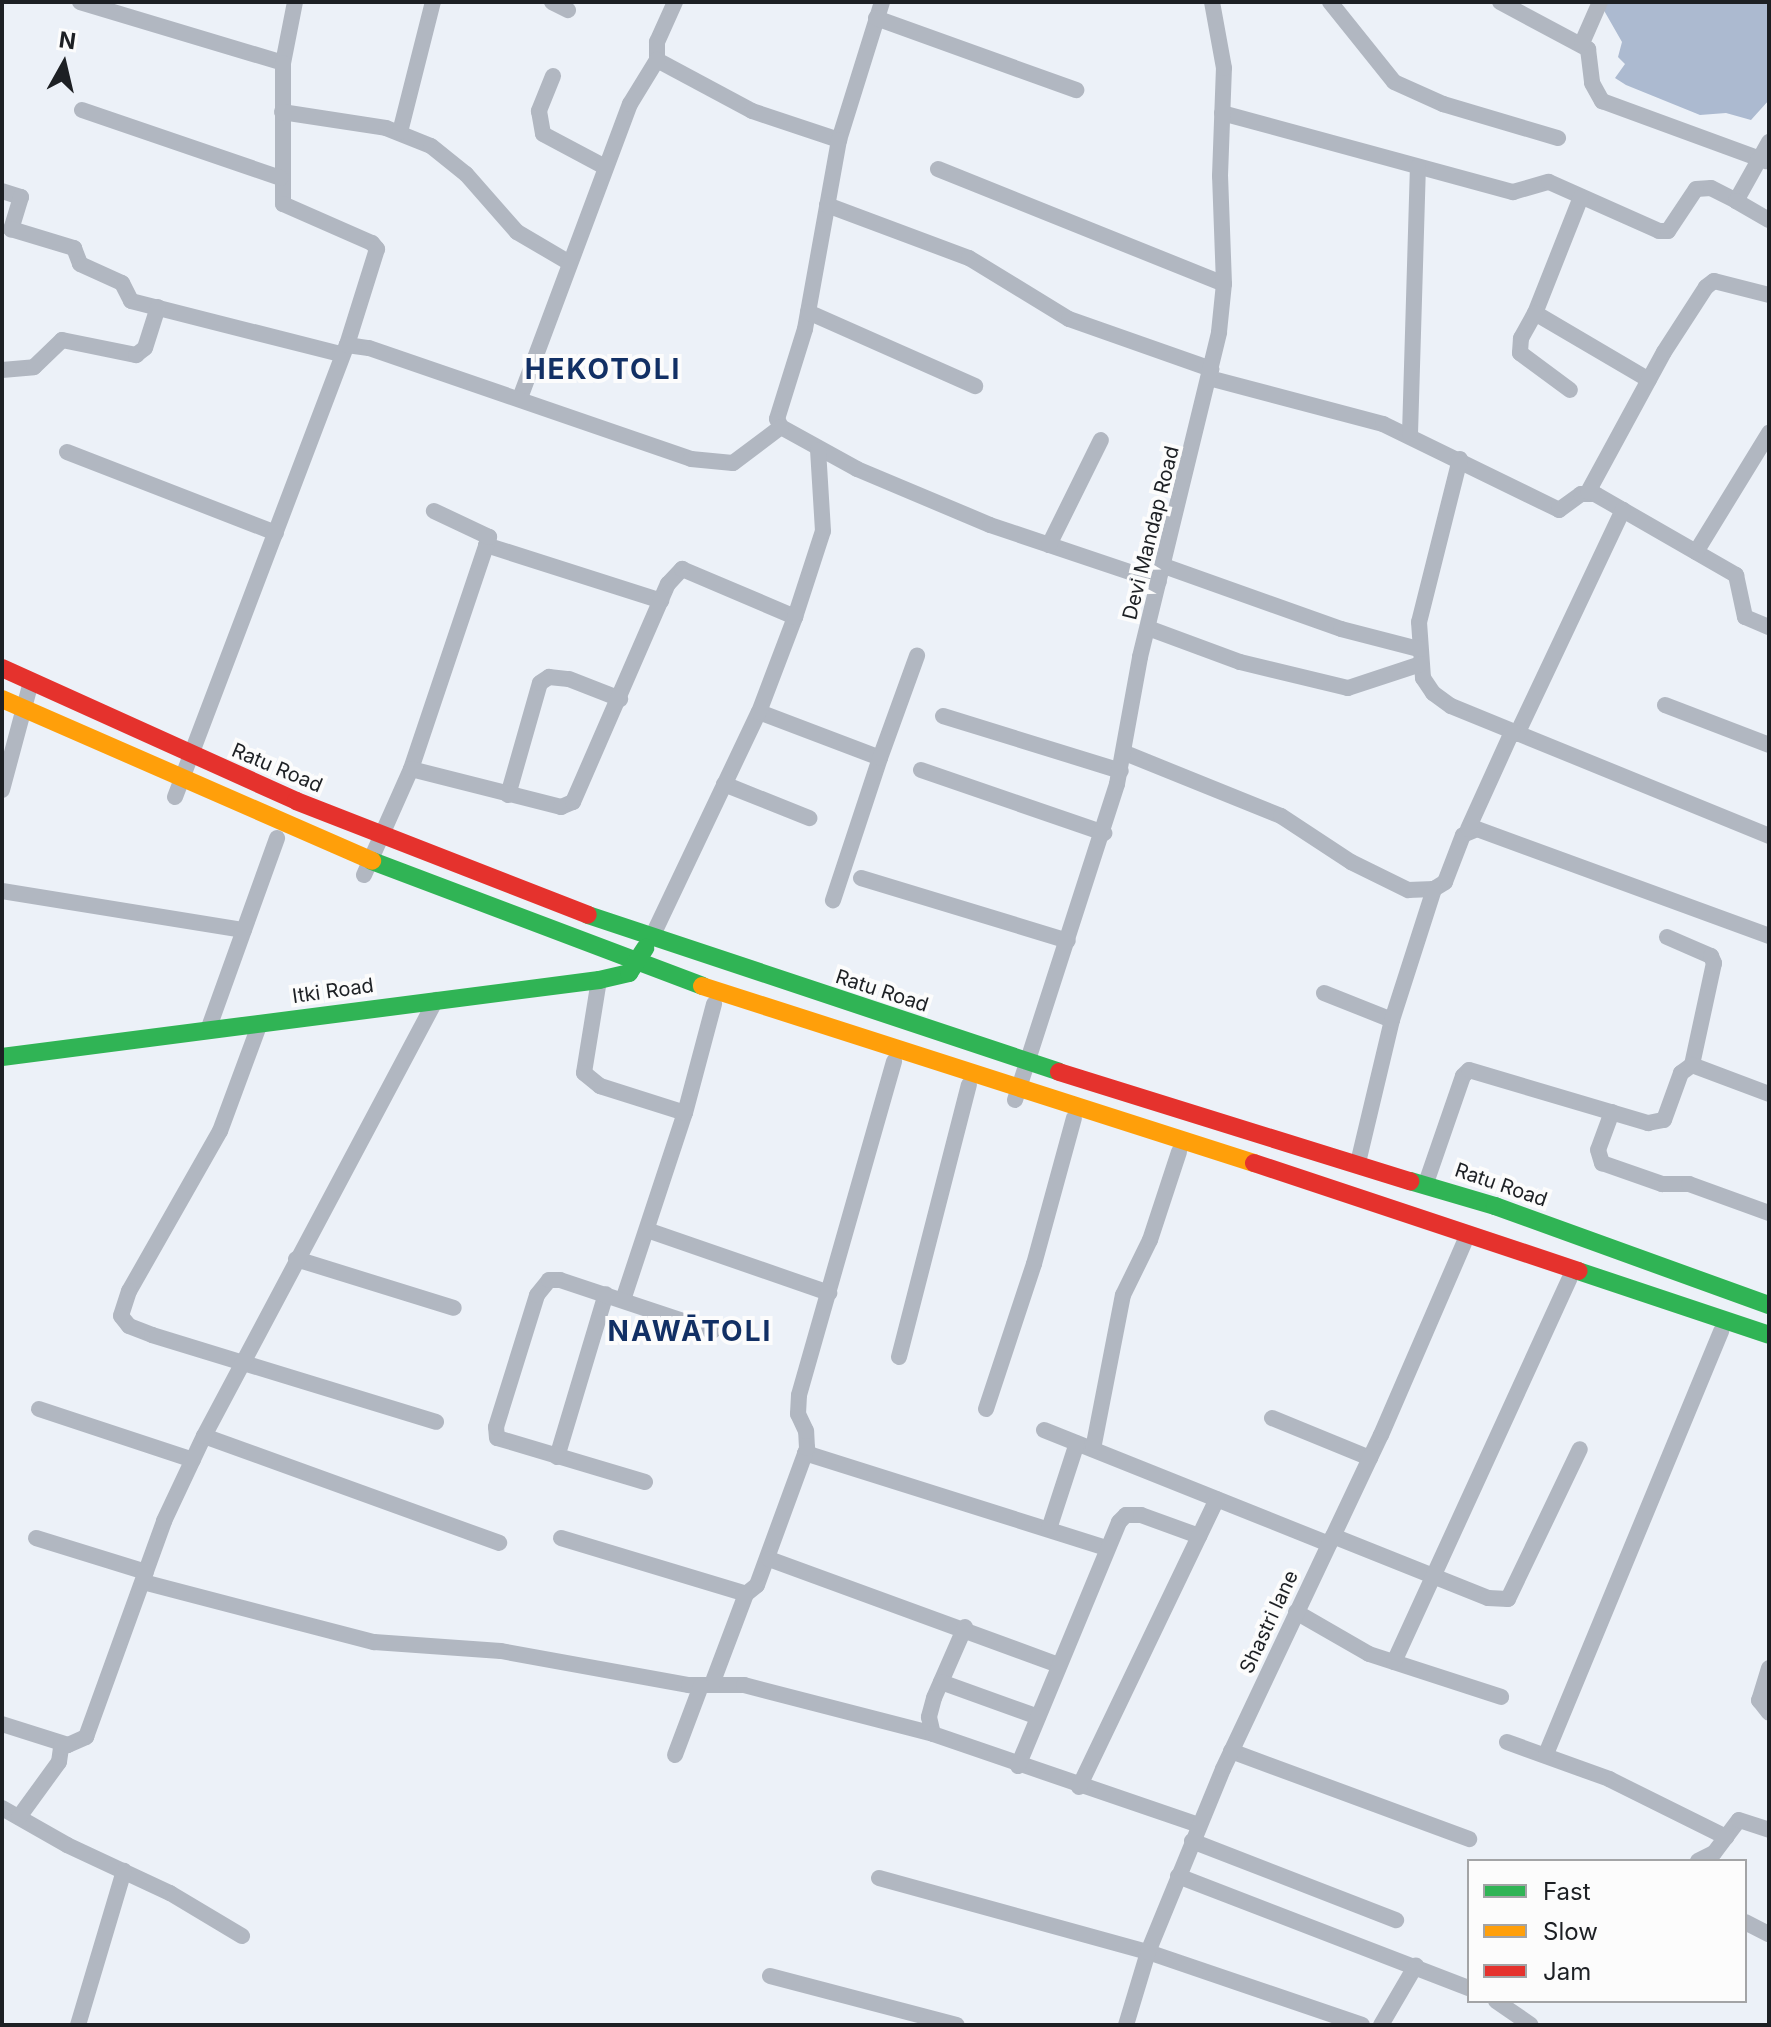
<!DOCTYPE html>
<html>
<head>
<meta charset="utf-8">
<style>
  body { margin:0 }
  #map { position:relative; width:1771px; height:2027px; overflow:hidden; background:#ecf1f8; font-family:Inter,sans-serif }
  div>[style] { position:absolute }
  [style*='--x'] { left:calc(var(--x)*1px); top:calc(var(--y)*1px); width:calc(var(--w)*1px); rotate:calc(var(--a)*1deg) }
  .water>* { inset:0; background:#acbad0 }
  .street>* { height:16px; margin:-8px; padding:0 8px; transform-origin:8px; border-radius:8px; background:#b1b7c1 }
  .fast>* { height:18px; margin:-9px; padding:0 9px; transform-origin:9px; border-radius:9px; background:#30b455 }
  .slow>* { height:18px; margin:-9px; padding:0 9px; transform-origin:9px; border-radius:9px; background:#ff9f0a }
  .jam>* { height:18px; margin:-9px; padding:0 9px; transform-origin:9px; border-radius:9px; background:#e5322d }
  span { translate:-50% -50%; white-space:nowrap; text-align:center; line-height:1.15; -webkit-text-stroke:8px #fcfcfc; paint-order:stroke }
  .street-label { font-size:20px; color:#1d2024 }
  .district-label { font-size:28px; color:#123065; font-weight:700; letter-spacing:2px }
  .frame { position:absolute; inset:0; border:4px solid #1d2024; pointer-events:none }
  .legend { position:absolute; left:1467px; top:1859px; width:280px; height:144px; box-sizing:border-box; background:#fcfcfc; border:2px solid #a3a4a6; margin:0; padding:10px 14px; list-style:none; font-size:24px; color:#1d2024 }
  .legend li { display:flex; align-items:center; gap:16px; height:40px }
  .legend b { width:40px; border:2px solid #a3a4a6 }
  .north { position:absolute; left:24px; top:24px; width:80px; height:80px; -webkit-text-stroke:6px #fcfcfc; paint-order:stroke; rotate:8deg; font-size:22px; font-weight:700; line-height:32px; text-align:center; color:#1d2024 }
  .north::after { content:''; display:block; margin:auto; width:28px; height:36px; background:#1d2024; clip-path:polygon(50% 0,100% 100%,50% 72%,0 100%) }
</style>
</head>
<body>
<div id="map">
  <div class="water">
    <div style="clip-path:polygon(1604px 2px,1769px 2px,1769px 100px,1751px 120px,1726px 113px,1700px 115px,1626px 85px,1615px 78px,1625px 64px,1618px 57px,1622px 42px,1602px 7px)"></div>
  </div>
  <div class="street">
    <div style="--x:80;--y:2;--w:212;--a:16.7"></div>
    <div style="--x:295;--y:2;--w:62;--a:101.1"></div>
    <div style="--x:283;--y:63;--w:141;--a:90"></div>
    <div style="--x:283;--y:204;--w:97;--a:23.7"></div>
    <div style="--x:372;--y:243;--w:8;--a:50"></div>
    <div style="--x:377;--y:249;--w:101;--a:107.4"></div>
    <div style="--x:552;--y:2;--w:18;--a:27"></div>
    <div style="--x:675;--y:2;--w:44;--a:114.2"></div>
    <div style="--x:657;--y:42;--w:18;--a:90"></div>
    <div style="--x:657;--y:60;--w:108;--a:28.2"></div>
    <div style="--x:752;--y:111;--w:92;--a:18.4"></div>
    <div style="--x:882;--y:2;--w:145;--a:107.3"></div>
    <div style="--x:839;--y:140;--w:192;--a:100.2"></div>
    <div style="--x:805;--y:329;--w:94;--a:107.3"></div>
    <div style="--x:777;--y:419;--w:9;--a:63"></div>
    <div style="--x:781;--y:427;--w:87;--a:28.9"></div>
    <div style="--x:857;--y:469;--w:144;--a:22.8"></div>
    <div style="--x:990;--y:525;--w:178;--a:18.6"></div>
    <div style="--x:1330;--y:2;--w:102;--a:51.3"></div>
    <div style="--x:1394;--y:82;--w:54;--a:24.2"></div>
    <div style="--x:1443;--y:104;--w:120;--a:16.5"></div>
    <div style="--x:1500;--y:2;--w:100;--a:28.1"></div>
    <div style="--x:1588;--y:49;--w:34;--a:83"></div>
    <div style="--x:1592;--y:83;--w:21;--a:61"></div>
    <div style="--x:1602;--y:101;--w:175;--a:20.1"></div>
    <div style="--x:876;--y:18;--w:213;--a:19.8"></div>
    <div style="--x:1582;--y:43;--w:45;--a:-66.3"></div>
    <div style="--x:553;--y:76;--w:38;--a:112"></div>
    <div style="--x:539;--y:111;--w:23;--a:80"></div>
    <div style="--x:543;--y:134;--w:70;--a:28"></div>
    <div style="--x:82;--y:110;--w:210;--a:18.9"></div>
    <div style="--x:282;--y:112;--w:105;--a:8.7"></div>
    <div style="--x:386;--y:128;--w:48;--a:21.8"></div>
    <div style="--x:431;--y:146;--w:45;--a:38.7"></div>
    <div style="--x:466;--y:174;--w:77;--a:48.7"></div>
    <div style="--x:517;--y:232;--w:59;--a:30.5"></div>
    <div style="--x:1222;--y:113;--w:302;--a:15.2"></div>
    <div style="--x:1513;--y:192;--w:37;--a:-16"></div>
    <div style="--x:1549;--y:182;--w:120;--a:24"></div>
    <div style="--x:1659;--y:231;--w:9;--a:0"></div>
    <div style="--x:1668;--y:231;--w:50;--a:-56.3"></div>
    <div style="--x:1696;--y:189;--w:15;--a:-4"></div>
    <div style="--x:1711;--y:188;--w:28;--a:27"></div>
    <div style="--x:1736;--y:201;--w:68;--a:-60.8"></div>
    <div style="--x:400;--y:132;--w:134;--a:-75.8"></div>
    <div style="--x:938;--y:169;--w:308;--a:21.9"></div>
    <div style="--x:2;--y:191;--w:20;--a:18"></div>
    <div style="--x:21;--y:197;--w:34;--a:107"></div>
    <div style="--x:11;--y:229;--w:66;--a:16.8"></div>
    <div style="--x:74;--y:248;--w:17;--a:69"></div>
    <div style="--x:80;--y:264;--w:46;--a:24.3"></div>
    <div style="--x:122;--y:283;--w:20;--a:63"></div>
    <div style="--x:131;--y:301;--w:216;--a:14.2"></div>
    <div style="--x:1581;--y:197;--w:125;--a:111.6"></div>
    <div style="--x:1535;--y:313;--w:132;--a:30.4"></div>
    <div style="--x:1736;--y:201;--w:38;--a:30"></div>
    <div style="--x:827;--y:205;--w:152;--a:20.5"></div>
    <div style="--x:969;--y:258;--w:117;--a:31.4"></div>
    <div style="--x:1069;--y:319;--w:151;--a:19.4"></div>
    <div style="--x:808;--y:312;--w:183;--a:23.9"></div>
    <div style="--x:1535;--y:313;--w:29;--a:119"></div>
    <div style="--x:1521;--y:338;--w:15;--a:94"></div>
    <div style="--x:1520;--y:353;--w:62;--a:36.5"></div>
    <div style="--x:2;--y:370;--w:32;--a:-5"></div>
    <div style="--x:34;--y:367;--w:39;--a:-44"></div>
    <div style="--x:62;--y:340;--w:76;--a:11.5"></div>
    <div style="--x:136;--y:355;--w:11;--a:-38"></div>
    <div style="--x:145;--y:348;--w:43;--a:-72.4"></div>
    <div style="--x:1209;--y:378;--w:180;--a:14.8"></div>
    <div style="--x:1383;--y:424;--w:196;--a:26"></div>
    <div style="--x:1559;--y:510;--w:27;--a:-36"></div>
    <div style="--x:1581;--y:494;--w:14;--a:0"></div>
    <div style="--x:1595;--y:494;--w:163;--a:29.9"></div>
    <div style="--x:1736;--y:575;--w:43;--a:77.9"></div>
    <div style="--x:1745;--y:617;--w:26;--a:23"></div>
    <div style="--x:520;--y:398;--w:314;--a:-69.5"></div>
    <div style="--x:630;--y:104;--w:52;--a:-58.5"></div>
    <div style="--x:1410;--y:434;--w:267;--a:-88.3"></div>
    <div style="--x:67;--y:452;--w:224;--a:21.2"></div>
    <div style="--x:1460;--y:459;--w:168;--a:104.1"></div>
    <div style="--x:1419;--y:622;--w:56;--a:85.9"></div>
    <div style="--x:1423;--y:678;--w:18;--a:56"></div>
    <div style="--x:1433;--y:693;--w:22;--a:36"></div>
    <div style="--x:1451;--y:706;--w:344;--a:22.2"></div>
    <div style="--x:1588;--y:492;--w:159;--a:-61.5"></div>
    <div style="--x:1664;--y:352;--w:77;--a:-57.1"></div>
    <div style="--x:1706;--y:287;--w:10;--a:-37"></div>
    <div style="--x:1714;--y:281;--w:57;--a:14.3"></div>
    <div style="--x:486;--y:545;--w:184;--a:17.7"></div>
    <div style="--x:1049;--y:545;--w:117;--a:-63.7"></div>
    <div style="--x:1696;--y:552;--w:140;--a:-58.5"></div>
    <div style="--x:1164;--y:566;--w:188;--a:19.6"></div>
    <div style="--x:1341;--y:629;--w:81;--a:14.4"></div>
    <div style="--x:1148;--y:628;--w:98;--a:20.3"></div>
    <div style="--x:1240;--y:662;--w:111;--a:13.5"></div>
    <div style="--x:1348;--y:688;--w:77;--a:-18.2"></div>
    <div style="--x:1665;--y:705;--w:111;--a:21"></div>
    <div style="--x:759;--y:712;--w:129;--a:20.8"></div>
    <div style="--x:880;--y:758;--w:150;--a:108.3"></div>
    <div style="--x:943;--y:716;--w:186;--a:17.2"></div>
    <div style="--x:1517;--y:734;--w:248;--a:-64.7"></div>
    <div style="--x:1125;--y:753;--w:168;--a:22"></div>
    <div style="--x:1281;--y:816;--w:84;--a:33.3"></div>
    <div style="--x:1351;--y:862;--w:64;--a:26.2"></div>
    <div style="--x:1408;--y:890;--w:26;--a:-2"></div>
    <div style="--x:1434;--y:889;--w:13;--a:-32"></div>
    <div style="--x:1445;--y:882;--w:50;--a:-69"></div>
    <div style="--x:1463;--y:835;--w:15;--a:-23"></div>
    <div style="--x:1477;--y:829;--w:311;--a:20.1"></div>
    <div style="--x:880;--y:758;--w:109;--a:-70.1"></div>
    <div style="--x:411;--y:769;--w:245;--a:-71.4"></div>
    <div style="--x:489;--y:537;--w:61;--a:-154.7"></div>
    <div style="--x:921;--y:770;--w:194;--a:19"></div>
    <div style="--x:724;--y:784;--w:92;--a:21.8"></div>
    <div style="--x:2;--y:790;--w:112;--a:-75"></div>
    <div style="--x:508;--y:795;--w:116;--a:-74.1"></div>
    <div style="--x:540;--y:683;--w:11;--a:-34"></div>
    <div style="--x:549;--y:677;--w:20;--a:6"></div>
    <div style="--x:569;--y:679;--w:55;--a:21.4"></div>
    <div style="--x:175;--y:797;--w:484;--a:-69.2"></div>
    <div style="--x:347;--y:345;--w:22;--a:8"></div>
    <div style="--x:369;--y:348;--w:341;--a:19"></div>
    <div style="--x:691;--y:459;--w:42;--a:5.4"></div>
    <div style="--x:733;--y:463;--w:60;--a:-36.9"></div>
    <div style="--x:1468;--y:829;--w:107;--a:-65.6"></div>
    <div style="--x:364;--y:875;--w:116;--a:-66.1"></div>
    <div style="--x:411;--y:769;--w:155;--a:14.2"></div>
    <div style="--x:561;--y:807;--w:13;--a:-23"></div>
    <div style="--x:573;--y:802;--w:238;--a:-66.5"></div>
    <div style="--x:668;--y:584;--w:21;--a:-47"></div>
    <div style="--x:682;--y:569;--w:123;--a:23"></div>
    <div style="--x:861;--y:878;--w:216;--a:16.9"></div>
    <div style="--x:2;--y:891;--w:245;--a:9.2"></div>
    <div style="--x:1667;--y:937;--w:48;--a:23.4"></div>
    <div style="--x:1711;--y:956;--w:8;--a:67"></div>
    <div style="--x:1714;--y:963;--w:104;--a:102.2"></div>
    <div style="--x:651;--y:939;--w:251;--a:-64.6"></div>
    <div style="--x:759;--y:712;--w:102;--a:-69.2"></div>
    <div style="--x:795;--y:617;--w:90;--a:-72"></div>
    <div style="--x:823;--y:531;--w:81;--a:-93.5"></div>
    <div style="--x:599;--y:980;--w:94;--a:99.2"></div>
    <div style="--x:584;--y:1073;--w:21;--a:39"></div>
    <div style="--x:600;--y:1086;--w:89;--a:17.6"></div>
    <div style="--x:1324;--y:993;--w:73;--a:21.7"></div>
    <div style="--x:1392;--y:1020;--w:147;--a:103.4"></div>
    <div style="--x:1392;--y:1020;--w:138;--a:-72.2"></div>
    <div style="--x:260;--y:1023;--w:115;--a:110.3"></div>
    <div style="--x:220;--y:1131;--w:184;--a:119.6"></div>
    <div style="--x:129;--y:1291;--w:26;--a:108"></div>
    <div style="--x:121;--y:1316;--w:13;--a:51"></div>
    <div style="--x:129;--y:1326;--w:25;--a:21"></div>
    <div style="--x:152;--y:1335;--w:297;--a:17"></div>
    <div style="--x:208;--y:1030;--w:204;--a:-70.2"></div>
    <div style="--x:1015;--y:1100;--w:332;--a:-72.1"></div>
    <div style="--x:1117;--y:784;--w:129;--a:-79.7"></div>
    <div style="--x:1140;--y:657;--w:334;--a:-76.3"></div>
    <div style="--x:1219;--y:332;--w:48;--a:-84.1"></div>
    <div style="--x:1224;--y:284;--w:108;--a:-92.1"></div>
    <div style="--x:1220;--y:176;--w:108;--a:-87.9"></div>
    <div style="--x:1224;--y:68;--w:67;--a:-100.3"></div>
    <div style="--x:1612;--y:1112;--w:40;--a:110.2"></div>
    <div style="--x:1598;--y:1150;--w:14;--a:73"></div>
    <div style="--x:1602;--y:1163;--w:64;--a:19.3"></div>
    <div style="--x:1662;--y:1184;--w:27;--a:0"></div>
    <div style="--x:1689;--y:1184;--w:85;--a:19.9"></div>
    <div style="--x:1426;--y:1183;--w:113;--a:-70.9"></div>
    <div style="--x:1463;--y:1076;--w:8;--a:-45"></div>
    <div style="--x:1469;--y:1070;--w:187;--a:16.5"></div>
    <div style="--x:1648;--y:1123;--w:16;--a:-11"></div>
    <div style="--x:1664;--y:1120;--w:50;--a:-70.1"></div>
    <div style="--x:1681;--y:1073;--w:14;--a:-36"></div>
    <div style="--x:1692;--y:1065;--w:82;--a:20.6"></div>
    <div style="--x:647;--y:1230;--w:193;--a:19.1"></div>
    <div style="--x:296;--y:1259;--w:165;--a:17.2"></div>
    <div style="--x:623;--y:1300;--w:197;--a:-71.7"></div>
    <div style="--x:685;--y:1113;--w:113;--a:-75.1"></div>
    <div style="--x:899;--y:1357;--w:281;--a:-75.6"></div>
    <div style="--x:39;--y:1409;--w:162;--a:18.3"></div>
    <div style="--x:986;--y:1409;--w:153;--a:-71.7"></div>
    <div style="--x:1034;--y:1264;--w:151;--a:-74.7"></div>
    <div style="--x:1272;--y:1418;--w:106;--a:22.2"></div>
    <div style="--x:1044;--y:1430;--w:307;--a:21.8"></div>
    <div style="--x:204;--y:1436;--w:314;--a:19.9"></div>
    <div style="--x:1093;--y:1449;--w:157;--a:-79"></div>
    <div style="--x:1123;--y:1295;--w:61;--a:-63.9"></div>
    <div style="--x:1150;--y:1240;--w:93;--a:-71.8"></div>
    <div style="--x:805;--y:1453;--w:317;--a:17.5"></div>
    <div style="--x:557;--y:1457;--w:170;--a:-73.3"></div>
    <div style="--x:645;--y:1482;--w:154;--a:-163.4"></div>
    <div style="--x:497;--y:1438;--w:11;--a:-95"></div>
    <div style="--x:496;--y:1427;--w:138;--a:-72.7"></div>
    <div style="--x:537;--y:1295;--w:19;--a:-51"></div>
    <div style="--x:549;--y:1280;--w:11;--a:0"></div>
    <div style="--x:560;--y:1280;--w:161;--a:18.4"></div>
    <div style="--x:1049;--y:1529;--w:90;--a:-72"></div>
    <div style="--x:1333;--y:1536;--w:167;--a:21.8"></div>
    <div style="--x:1488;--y:1598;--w:20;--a:3"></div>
    <div style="--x:1508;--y:1599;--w:166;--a:-64.4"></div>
    <div style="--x:36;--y:1538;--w:115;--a:17.2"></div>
    <div style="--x:561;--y:1538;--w:193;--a:16.8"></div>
    <div style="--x:746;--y:1594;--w:14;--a:-39"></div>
    <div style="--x:757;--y:1585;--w:146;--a:-69.9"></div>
    <div style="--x:807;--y:1448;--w:17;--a:-93"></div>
    <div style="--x:806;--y:1431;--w:19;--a:-115"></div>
    <div style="--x:798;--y:1414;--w:19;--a:-87"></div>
    <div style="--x:799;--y:1395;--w:347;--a:-74.1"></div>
    <div style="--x:769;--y:1559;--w:309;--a:20.1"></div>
    <div style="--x:143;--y:1582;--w:239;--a:14.6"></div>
    <div style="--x:374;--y:1642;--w:127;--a:4.1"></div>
    <div style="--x:501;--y:1651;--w:191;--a:10.3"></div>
    <div style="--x:689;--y:1685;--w:55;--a:0"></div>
    <div style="--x:744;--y:1685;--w:195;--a:14.5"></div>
    <div style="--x:1296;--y:1612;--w:84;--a:29.9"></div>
    <div style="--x:1369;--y:1654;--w:139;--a:18"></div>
    <div style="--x:965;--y:1627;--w:77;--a:113.6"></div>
    <div style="--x:934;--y:1698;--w:20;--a:105"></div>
    <div style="--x:929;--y:1717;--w:17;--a:77"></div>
    <div style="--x:933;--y:1734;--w:281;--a:18.9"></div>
    <div style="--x:1394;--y:1662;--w:421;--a:-65.4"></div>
    <div style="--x:1769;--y:1668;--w:34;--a:107"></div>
    <div style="--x:1759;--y:1700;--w:16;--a:52"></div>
    <div style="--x:941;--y:1682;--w:103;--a:19.8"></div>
    <div style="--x:712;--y:1684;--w:96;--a:-69.3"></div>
    <div style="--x:2;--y:1724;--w:69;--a:17.7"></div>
    <div style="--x:68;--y:1745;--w:20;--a:-24"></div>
    <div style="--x:86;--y:1737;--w:230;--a:-70.1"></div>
    <div style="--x:164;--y:1521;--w:94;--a:-64.8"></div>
    <div style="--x:204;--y:1436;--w:494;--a:-62"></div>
    <div style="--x:1507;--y:1742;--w:109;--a:19.9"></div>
    <div style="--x:1609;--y:1779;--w:131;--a:26.4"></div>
    <div style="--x:1726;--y:1837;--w:21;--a:-53"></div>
    <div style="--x:1739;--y:1820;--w:32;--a:18"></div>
    <div style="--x:1231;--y:1751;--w:254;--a:20.3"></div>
    <div style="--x:1546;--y:1754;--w:458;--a:-67.5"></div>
    <div style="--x:675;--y:1755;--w:74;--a:-69.4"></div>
    <div style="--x:1018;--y:1766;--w:264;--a:-67.5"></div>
    <div style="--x:1119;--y:1522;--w:10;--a:-45"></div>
    <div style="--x:1126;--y:1515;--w:15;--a:0"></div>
    <div style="--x:1141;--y:1515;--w:62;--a:19.9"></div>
    <div style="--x:1079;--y:1787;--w:319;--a:-64.4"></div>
    <div style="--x:2;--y:1808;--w:75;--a:29.6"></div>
    <div style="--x:67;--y:1845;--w:114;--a:25"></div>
    <div style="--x:170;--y:1893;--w:84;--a:30.8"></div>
    <div style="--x:19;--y:1817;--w:68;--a:-54"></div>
    <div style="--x:59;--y:1762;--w:15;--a:-82"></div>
    <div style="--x:61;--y:1747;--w:7;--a:-16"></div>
    <div style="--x:1192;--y:1841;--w:219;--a:21.2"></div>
    <div style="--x:1698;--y:1861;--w:18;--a:-27"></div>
    <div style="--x:1714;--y:1853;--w:20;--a:-53"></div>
    <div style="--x:1178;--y:1876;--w:312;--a:21.1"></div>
    <div style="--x:879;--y:1878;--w:279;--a:15.4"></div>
    <div style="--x:1148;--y:1952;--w:226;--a:18.8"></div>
    <div style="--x:1745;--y:1922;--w:27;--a:27"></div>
    <div style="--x:770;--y:1976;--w:193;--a:14.7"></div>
    <div style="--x:1496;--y:2001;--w:42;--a:34.4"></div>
    <div style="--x:78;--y:2025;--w:161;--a:-73.4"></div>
    <div style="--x:1126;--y:2025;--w:76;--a:-73.2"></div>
    <div style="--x:1148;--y:1952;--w:198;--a:-67.7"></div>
    <div style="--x:1223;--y:1769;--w:369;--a:-64.7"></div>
    <div style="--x:1381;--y:1435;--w:209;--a:-66.6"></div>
    <div style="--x:1381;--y:2025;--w:69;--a:-59.7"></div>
  </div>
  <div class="fast">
    <div style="--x:372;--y:861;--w:353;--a:20.7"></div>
    <div style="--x:588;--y:915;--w:496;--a:18.4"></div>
    <div style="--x:2;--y:1057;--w:602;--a:-7.35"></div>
    <div style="--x:599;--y:980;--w:31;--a:-13"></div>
    <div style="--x:629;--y:973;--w:30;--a:-57"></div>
    <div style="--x:1410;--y:1181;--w:89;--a:16.4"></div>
    <div style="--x:1495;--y:1206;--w:291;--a:19.9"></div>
    <div style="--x:1578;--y:1271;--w:201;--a:18.5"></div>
  </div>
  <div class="slow">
    <div style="--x:2;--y:699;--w:404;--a:23.6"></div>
    <div style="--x:702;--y:986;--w:580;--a:17.78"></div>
  </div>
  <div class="jam">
    <div style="--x:2;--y:668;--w:323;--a:24.3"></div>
    <div style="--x:296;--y:801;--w:313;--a:21.3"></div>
    <div style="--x:1059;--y:1072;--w:368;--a:17.3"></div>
    <div style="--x:1254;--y:1163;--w:342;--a:18.4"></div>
  </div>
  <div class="street-label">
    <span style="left:1151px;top:533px;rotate:-76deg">Devi Mandap Road</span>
    <span style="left:277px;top:768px;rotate:23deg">Ratu Road</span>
    <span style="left:333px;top:991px;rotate:-8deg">Itki Road</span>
    <span style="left:882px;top:991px;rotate:18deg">Ratu Road</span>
    <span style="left:1501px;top:1185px;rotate:19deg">Ratu Road</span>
    <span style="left:1269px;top:1622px;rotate:-65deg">Shastri lane</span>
  </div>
  <div class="district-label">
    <span style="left:603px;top:369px">HEKOTOLI</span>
    <span style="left:690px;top:1331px">NAWĀTOLI</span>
  </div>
  <div class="frame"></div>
  <ul class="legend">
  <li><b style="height:10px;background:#30b455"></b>Fast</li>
  <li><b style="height:10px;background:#ff9f0a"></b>Slow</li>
  <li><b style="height:10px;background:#e5322d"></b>Jam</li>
  </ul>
  <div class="north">N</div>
</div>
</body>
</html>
